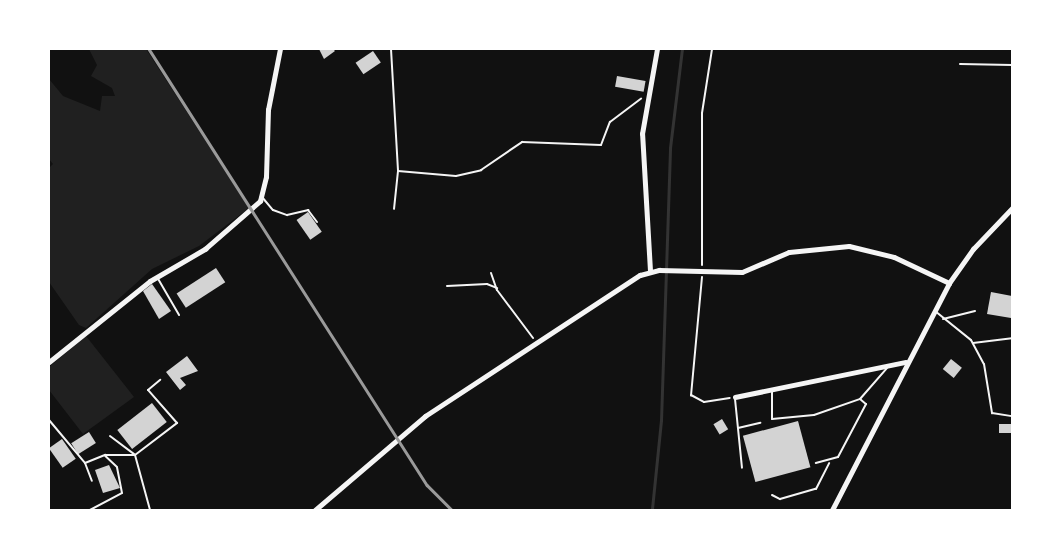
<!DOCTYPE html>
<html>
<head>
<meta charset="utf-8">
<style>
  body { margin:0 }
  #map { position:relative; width:1061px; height:559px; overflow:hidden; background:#111; font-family:"Source Serif 4",serif }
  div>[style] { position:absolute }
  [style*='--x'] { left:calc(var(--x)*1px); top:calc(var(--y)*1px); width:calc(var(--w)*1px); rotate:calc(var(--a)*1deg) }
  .green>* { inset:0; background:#202020 }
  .stream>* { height:2.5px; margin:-1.25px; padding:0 1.25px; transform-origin:1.25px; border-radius:1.25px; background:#333 }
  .building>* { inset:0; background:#d3d3d3; transform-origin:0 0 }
  .path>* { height:2px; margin:-1px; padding:0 1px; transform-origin:1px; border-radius:1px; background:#f5f5f5 }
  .service>* { height:2px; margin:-1px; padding:0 1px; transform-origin:1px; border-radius:1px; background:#f5f5f5 }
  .minor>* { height:4.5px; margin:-2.25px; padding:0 2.25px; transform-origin:2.25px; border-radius:2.25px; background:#f5f5f5 }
  .tertiary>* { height:5px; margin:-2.5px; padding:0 2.5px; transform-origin:2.5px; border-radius:2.5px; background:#f5f5f5 }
  .rail>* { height:2.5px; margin:-1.25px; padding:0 1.25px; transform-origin:1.25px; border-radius:1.25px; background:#9a9a9a }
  span { translate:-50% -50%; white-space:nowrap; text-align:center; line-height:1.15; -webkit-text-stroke:5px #fff; paint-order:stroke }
  .frame { position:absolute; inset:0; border:50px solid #fff; pointer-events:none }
</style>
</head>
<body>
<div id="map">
  <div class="green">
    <div style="clip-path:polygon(89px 49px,146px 49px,249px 208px,199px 246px,152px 269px,86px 328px,79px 325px,49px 282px,49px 168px,53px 164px,49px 159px,49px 79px,63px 96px,100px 111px,102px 96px,115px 96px,112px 88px,91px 76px,97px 65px)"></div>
    <div style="clip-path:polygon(86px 336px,134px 397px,83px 434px,49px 390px,49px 367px)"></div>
  </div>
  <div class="stream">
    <div style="--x:652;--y:509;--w:88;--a:-84.2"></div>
    <div style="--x:661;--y:421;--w:273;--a:-88.1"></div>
    <div style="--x:670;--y:148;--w:100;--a:-83.1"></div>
  </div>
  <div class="building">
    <div style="clip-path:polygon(319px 49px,333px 49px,335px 51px,324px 59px)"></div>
    <div style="left:373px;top:51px;width:14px;height:21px;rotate:56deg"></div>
    <div style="left:617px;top:76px;width:29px;height:11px;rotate:10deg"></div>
    <div style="left:308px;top:212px;width:24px;height:14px;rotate:55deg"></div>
    <div style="left:216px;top:268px;width:17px;height:47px;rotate:57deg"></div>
    <div style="clip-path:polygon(152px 284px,171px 311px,159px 319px,143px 291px)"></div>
    <div style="clip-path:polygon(991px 292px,1012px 296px,1011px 318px,987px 314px)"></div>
    <div style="clip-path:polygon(187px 356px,198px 371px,180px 378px,186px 385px,180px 390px,166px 372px)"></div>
    <div style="left:951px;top:359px;width:14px;height:13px;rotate:39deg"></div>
    <div style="left:152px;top:403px;width:24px;height:44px;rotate:52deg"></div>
    <div style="left:722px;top:419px;width:12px;height:10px;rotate:59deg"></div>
    <div style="left:798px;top:421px;width:48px;height:57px;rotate:75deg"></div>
    <div style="left:1012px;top:424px;width:9px;height:13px;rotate:90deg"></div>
    <div style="left:89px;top:432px;width:13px;height:21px;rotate:58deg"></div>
    <div style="left:62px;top:439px;width:24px;height:16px;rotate:55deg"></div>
    <div style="clip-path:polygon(109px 465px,120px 488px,103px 493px,95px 470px)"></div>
  </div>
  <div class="path">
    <div style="--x:391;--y:49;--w:122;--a:86.7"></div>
    <div style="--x:398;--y:171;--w:38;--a:96"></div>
    <div style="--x:960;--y:64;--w:52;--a:1.1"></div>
    <div style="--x:398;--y:171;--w:58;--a:4.9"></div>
    <div style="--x:456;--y:176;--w:26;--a:-13"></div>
    <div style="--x:481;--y:170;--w:50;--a:-34.3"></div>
    <div style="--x:522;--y:142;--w:79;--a:2.2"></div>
    <div style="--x:601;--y:145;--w:25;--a:-69"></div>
    <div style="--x:610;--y:122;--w:39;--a:-37"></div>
    <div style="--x:702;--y:265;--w:152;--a:-90"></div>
    <div style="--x:702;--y:113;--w:65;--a:-81.1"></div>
    <div style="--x:491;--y:273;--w:18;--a:71"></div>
    <div style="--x:497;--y:290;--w:60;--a:53.1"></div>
    <div style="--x:702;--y:277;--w:119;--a:95.3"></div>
    <div style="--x:691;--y:395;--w:15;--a:28"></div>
    <div style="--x:704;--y:402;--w:26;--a:-9"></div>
    <div style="--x:447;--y:286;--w:40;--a:-2.9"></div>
    <div style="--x:487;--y:284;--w:11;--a:22"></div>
  </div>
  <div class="service">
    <div style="--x:262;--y:197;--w:17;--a:50"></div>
    <div style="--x:273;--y:210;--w:15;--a:20"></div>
    <div style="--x:287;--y:215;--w:22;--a:-13"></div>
    <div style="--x:308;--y:210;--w:15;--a:53"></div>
    <div style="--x:157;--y:277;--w:44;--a:59.9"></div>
    <div style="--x:935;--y:311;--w:46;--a:38.9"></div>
    <div style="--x:971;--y:340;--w:27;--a:62"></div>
    <div style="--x:984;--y:364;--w:50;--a:80.7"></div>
    <div style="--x:992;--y:413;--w:20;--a:9"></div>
    <div style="--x:943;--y:319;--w:33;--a:-14"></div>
    <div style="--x:973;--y:343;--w:39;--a:-7"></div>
    <div style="--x:772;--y:389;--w:30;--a:90"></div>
    <div style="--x:772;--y:419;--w:42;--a:-5.4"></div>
    <div style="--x:814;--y:415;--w:49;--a:-19.2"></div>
    <div style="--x:860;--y:399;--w:8;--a:40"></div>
    <div style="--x:866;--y:404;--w:60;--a:117.8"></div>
    <div style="--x:838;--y:457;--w:23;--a:165"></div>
    <div style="--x:735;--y:399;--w:69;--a:84.2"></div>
    <div style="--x:860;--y:399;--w:41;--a:-48.9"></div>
    <div style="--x:49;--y:420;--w:56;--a:50.1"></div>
    <div style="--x:85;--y:463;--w:19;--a:69"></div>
    <div style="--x:738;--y:428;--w:23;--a:-13"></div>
    <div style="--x:110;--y:436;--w:31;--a:37"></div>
    <div style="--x:135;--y:455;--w:53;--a:-37.3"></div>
    <div style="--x:177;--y:423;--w:44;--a:-131.3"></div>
    <div style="--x:148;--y:390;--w:16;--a:-40"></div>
    <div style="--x:85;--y:463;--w:22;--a:-22"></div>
    <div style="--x:105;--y:455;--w:30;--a:0"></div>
    <div style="--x:135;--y:455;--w:57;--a:74.7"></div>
    <div style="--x:772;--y:495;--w:9;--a:27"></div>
    <div style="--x:780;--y:499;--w:37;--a:-16"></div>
    <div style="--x:816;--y:489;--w:29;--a:-63"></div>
    <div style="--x:90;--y:510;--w:36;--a:-28"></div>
    <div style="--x:122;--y:493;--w:26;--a:-101"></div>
    <div style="--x:117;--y:467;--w:16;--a:-137"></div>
  </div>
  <div class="minor">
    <div style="--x:650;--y:271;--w:137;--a:-93.3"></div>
    <div style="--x:642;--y:134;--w:86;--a:-80"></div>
    <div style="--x:49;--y:362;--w:129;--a:-38.7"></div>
    <div style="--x:150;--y:281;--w:64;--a:-30.2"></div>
    <div style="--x:205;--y:249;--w:73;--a:-41.1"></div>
    <div style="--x:260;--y:201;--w:25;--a:-76"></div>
    <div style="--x:266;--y:177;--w:67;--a:-88.3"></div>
    <div style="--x:268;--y:110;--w:62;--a:-78.9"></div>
    <div style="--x:735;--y:397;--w:174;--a:-11.6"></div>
  </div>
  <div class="tertiary">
    <div style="--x:315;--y:510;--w:145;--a:-40.5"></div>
    <div style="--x:425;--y:416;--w:257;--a:-33.3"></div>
    <div style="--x:640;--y:275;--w:20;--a:-15"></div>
    <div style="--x:659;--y:270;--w:83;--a:1.4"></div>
    <div style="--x:742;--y:272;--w:51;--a:-23.1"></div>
    <div style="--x:789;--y:252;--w:60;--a:-5.7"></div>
    <div style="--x:849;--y:246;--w:46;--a:13.7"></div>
    <div style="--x:894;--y:257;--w:61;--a:25.3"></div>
    <div style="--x:832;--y:510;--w:255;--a:-62.7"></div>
    <div style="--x:949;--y:283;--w:42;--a:-54.8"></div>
    <div style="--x:973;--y:249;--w:57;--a:-46.4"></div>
  </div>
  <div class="rail">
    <div style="--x:149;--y:49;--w:517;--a:57.48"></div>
    <div style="--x:427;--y:485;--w:35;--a:45"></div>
  </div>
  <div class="frame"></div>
</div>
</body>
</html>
